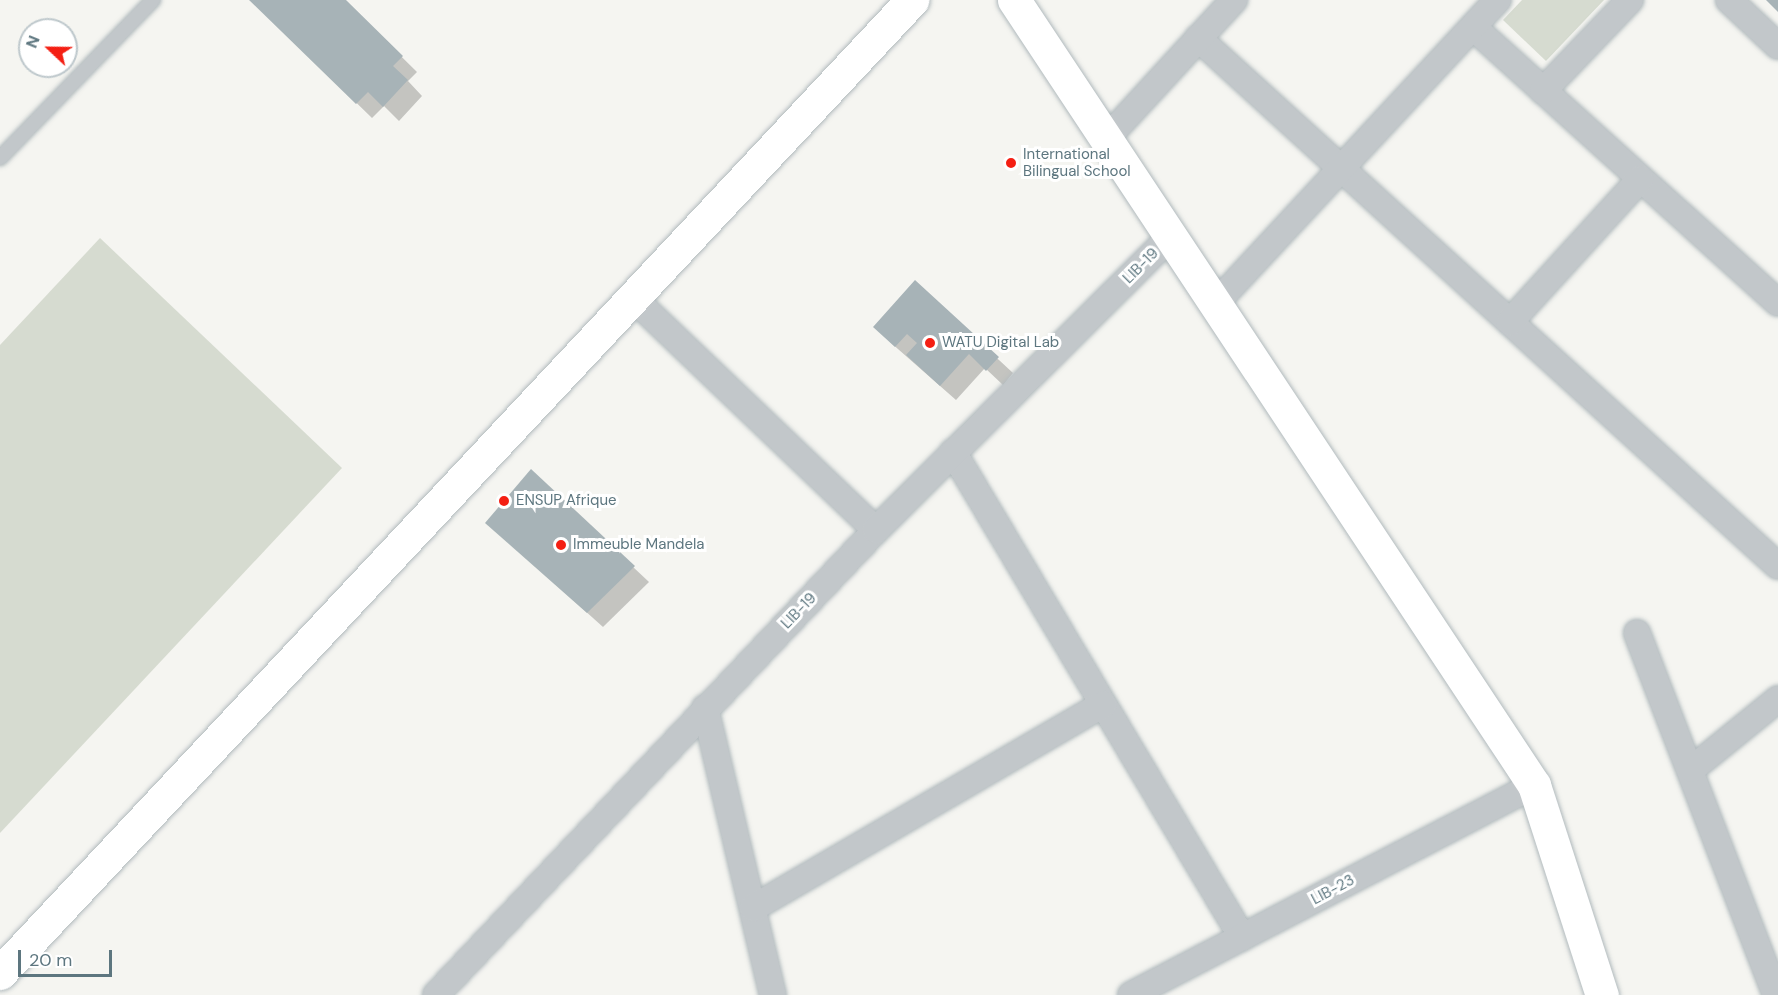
<!DOCTYPE html>
<html>
<head>
<meta charset="utf-8">
<style>
  body { margin:0 }
  #map { position:relative; width:1778px; height:995px; overflow:hidden; background:#f5f5f1; font-family:"DM Sans",sans-serif }
  div>[style] { position:absolute }
  [style*='--x'] { left:calc(var(--x)*1px); top:calc(var(--y)*1px); width:calc(var(--w)*1px); rotate:calc(var(--a)*1deg) }
  .green>* { inset:0; background:#d6dbd0 }
  .shadow>* { inset:0; background:#0003 }
  .building>* { inset:0; background:#a7b3b7 }
  .roads { filter:drop-shadow(0 0 2px #b1babd) drop-shadow(0 0 2px #b1babd) }
  .lane>* { height:14px; margin:-7px; padding:0 7px; transform-origin:7px; border-radius:7px; background:#c2c7ca }
  .street>* { height:26px; margin:-13px; padding:0 13px; transform-origin:13px; border-radius:13px; background:#c2c7ca }
  .secondary>* { height:33px; margin:-16.5px; padding:0 16.5px; transform-origin:16.5px; border-radius:16.5px; background:#fff }
  .dots>* { width:16px; height:16px; translate:-50% -50%; box-sizing:border-box; border:3px solid #fff; border-radius:50% }
  span { translate:-50% -50%; white-space:nowrap; text-align:center; line-height:1.15; -webkit-text-stroke:6px #fff; paint-order:stroke }
  .poi-label { font-size:15px; color:#5d767f }
  .left { translate:0 -50%; text-align:left }
  .street-label { font-size:15px; color:#5d767f }
  .north { position:absolute; left:18px; top:18px; width:60px; height:60px; box-sizing:border-box; background:#fff; border:2px solid #bec8cc; border-radius:50%; rotate:292deg; font-size:16px; font-weight:700; line-height:24px; text-align:center; color:#5d767f }
  .north::after { content:''; display:block; margin:auto; width:21px; height:27px; background:#f41f13; clip-path:polygon(50% 0,100% 100%,50% 72%,0 100%) }
  .scale { position:absolute; left:18px; top:950px; width:94px; height:27px; box-sizing:border-box; border:3px solid #5d767f; border-top:0; padding-left:8px; font-size:18px; line-height:21px; white-space:nowrap; color:#5d767f; -webkit-text-stroke:4px #fff; paint-order:stroke }
</style>
</head>
<body>
<div id="map">
  <div class="green">
    <div style="clip-path:polygon(1522px 0,1604px 0,1546px 61px,1503px 20px)"></div>
    <div style="clip-path:polygon(100px 238px,342px 468px,0 833px,0 345px)"></div>
  </div>
  <div class="shadow">
    <div style="clip-path:polygon(251px 0,344px 0,417px 72px,408px 81px,422px 96px,399px 121px,384px 106px,372px 118px)"></div>
    <div style="clip-path:polygon(915px 282px,1013px 373px,1003px 385px,985px 368px,956px 400px,890px 342px)"></div>
    <div style="clip-path:polygon(531px 471px,649px 582px,603px 627px,487px 523px)"></div>
  </div>
  <div class="building">
    <div style="clip-path:polygon(249px 0,346px 0,403px 56px,393px 66px,408px 80px,383px 107px,368px 92px,356px 104px)"></div>
    <div style="clip-path:polygon(1766px 0,1778px 0,1778px 12px)"></div>
    <div style="clip-path:polygon(915px 280px,999px 357px,986px 371px,969px 354px,940px 386px,906px 355px,917px 343px,907px 334px,895px 347px,873px 327px)"></div>
    <div style="clip-path:polygon(531px 469px,635px 566px,587px 613px,485px 523px)"></div>
  </div>
  <div class="roads">
    <div class="lane">
      <div style="--x:0;--y:158;--w:220;--a:-45.9"></div>
    </div>
    <div class="street">
      <div style="--x:1729;--y:0;--w:67;--a:43.2"></div>
      <div style="--x:1473;--y:27;--w:411;--a:42.1"></div>
      <div style="--x:1198;--y:38;--w:784;--a:42.31"></div>
      <div style="--x:1543;--y:91;--w:126;--a:-46.3"></div>
      <div style="--x:1107;--y:138;--w:188;--a:-47.4"></div>
      <div style="--x:633;--y:298;--w:336;--a:43.7"></div>
      <div style="--x:1216;--y:303;--w:414;--a:-47.1"></div>
      <div style="--x:1510;--y:322;--w:193;--a:-47.7"></div>
      <div style="--x:953;--y:452;--w:565;--a:59.21"></div>
      <div style="--x:1637;--y:633;--w:388;--a:69"></div>
      <div style="--x:705;--y:708;--w:295;--a:76.7"></div>
      <div style="--x:1692;--y:769;--w:111;--a:-39.1"></div>
      <div style="--x:753;--y:908;--w:405;--a:-30.2"></div>
      <div style="--x:436;--y:995;--w:640;--a:-46.58"></div>
      <div style="--x:876;--y:530;--w:416;--a:-44.9"></div>
      <div style="--x:1131;--y:995;--w:454;--a:-27.5"></div>
    </div>
    <div class="secondary">
      <div style="--x:1014;--y:0;--w:942;--a:56.48"></div>
      <div style="--x:1534;--y:785;--w:221;--a:72.1"></div>
      <div style="--x:0;--y:973;--w:1334;--a:-46.85"></div>
    </div>
  </div>
  <div class="dots">
    <div style="left:1011px;top:163px;background:#f41f13"></div>
    <div style="left:930px;top:343px;background:#f41f13"></div>
    <div style="left:504px;top:501px;background:#f41f13"></div>
    <div style="left:561px;top:545px;background:#f41f13"></div>
  </div>
  <div class="poi-label">
    <span class="left" style="left:1023px;top:163px">International<br>Bilingual School</span>
    <span class="left" style="left:942px;top:343px">WATU Digital Lab</span>
    <span class="left" style="left:516px;top:501px">ENSUP Afrique</span>
    <span class="left" style="left:573px;top:545px">Immeuble Mandela</span>
  </div>
  <div class="street-label">
    <span style="left:1141px;top:266px;rotate:-45deg">LIB-19</span>
    <span style="left:799px;top:611px;rotate:-46deg">LIB-19</span>
    <span style="left:1333px;top:890px;rotate:-28deg">LIB-23</span>
  </div>
  <div class="north">N</div>
  <div class="scale">20 m</div>
</div>
</body>
</html>
